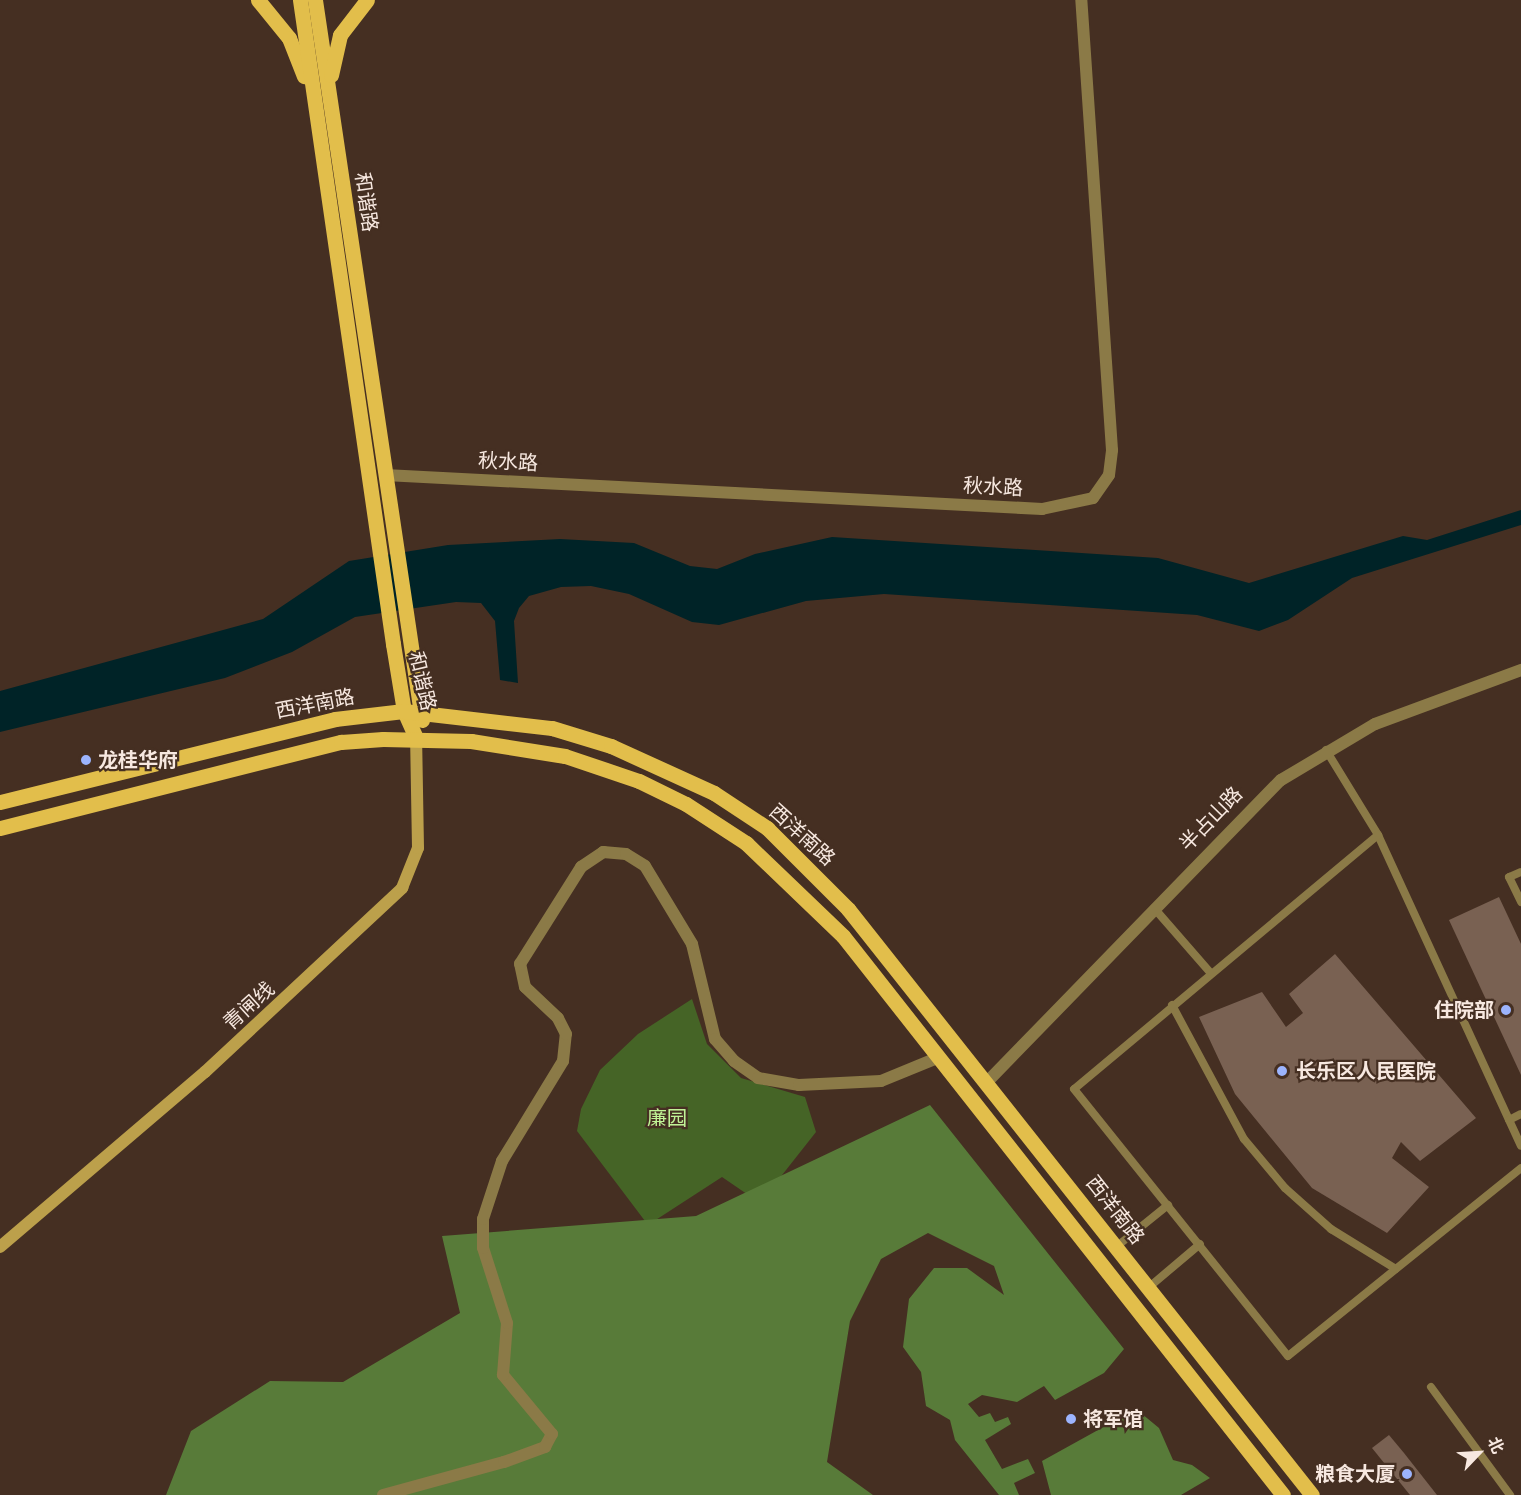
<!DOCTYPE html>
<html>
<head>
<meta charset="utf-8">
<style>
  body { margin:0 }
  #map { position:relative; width:1521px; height:1495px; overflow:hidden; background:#452f22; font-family:Roboto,"Noto Sans SC",sans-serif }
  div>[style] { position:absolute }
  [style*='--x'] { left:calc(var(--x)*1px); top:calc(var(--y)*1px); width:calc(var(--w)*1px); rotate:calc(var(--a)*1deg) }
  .green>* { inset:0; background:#456426 }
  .forest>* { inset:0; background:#587b39 }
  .water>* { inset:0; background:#002327 }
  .building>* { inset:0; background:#796152 }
  .service>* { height:8px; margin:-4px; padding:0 4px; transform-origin:4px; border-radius:4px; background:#8b7a47 }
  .minor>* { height:12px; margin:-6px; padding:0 6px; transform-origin:6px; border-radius:6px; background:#8b7a47 }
  .tertiary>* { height:12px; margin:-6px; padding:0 6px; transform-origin:6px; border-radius:6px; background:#8b7a47 }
  .secondary>* { height:12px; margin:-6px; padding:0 6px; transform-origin:6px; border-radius:6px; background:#bca04b }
  .primary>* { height:15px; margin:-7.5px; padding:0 7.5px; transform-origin:7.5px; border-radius:7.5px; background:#e2be4b }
  .dots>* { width:16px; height:16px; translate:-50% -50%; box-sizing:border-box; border:3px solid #452f22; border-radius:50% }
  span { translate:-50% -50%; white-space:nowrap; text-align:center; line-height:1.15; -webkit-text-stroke:4.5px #452f22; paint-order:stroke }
  .street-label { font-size:20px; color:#f7e8e0 }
  .poi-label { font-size:20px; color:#f7e8e0; font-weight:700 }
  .left { translate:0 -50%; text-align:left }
  .right { translate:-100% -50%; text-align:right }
  .park-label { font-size:20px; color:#c0f396 }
  .north { position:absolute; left:1449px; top:1423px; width:60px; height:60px; -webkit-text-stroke:4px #452f22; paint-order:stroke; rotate:65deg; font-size:16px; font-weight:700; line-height:24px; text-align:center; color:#f7e8e0 }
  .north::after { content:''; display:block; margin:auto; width:21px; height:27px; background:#f7e8e0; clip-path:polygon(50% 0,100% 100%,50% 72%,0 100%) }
</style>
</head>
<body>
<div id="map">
  <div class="green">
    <div style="clip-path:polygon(692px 999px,707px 1044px,741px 1078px,805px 1097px,816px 1132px,760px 1203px,722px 1177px,648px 1225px,577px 1131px,581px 1109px,600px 1070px,638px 1034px)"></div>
  </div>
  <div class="forest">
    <div style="clip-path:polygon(930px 1105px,1124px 1349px,1104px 1373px,1055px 1400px,1044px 1386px,1017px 1402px,982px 1395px,968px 1404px,979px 1417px,990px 1413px,995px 1422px,1008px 1417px,1011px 1424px,985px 1440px,1002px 1469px,1028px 1459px,1035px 1473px,1014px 1483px,1019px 1495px,999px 1495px,955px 1440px,950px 1420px,926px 1406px,921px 1372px,903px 1347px,909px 1299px,934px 1268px,967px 1268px,1004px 1295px,994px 1266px,928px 1233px,881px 1259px,850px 1321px,827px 1462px,873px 1495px,166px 1495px,191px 1431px,270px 1381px,343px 1382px,460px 1313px,442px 1236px,696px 1216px)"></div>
    <div style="clip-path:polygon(1136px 1409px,1159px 1428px,1173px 1460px,1192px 1465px,1210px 1478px,1181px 1495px,1051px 1495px,1042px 1461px)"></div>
  </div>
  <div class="water">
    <div style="clip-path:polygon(1521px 510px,1521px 525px,1352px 578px,1288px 620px,1259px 631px,1197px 615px,884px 594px,806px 601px,719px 625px,692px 622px,629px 594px,591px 586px,561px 587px,529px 596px,519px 608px,514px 621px,518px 683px,500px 680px,495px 621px,481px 603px,456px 602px,355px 617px,292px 652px,225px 678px,0 732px,0 691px,263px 619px,349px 561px,448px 545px,560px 539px,634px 543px,690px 566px,717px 569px,755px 554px,832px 537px,1158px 558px,1249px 583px,1403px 536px,1427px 540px)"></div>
  </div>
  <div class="building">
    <div style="clip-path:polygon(1499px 897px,1521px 944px,1521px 1075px,1449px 920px)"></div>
    <div style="clip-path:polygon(1335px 954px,1476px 1118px,1420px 1161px,1401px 1142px,1392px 1158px,1429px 1187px,1387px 1233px,1312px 1188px,1235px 1094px,1199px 1017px,1262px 992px,1286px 1027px,1303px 1013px,1289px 994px)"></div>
    <div style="clip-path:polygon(1389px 1435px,1404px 1453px,1437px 1495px,1410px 1495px,1372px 1448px)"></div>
  </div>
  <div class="service">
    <div style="--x:1326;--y:750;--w:100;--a:58.5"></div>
    <div style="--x:1378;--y:835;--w:342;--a:65.3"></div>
    <div style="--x:1378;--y:835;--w:396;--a:140.1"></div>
    <div style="--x:1074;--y:1089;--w:342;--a:51.3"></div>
    <div style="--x:1288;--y:1356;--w:299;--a:-38.9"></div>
    <div style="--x:1521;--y:872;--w:13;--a:157"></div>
    <div style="--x:1509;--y:877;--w:28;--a:64"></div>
    <div style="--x:1154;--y:908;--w:84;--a:48.9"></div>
    <div style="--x:1172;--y:1005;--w:152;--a:61.8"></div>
    <div style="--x:1244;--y:1139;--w:64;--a:50.1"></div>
    <div style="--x:1285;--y:1188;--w:62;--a:41.7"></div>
    <div style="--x:1331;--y:1229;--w:76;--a:31.6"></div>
    <div style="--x:1509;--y:1120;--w:13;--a:-27"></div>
    <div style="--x:1116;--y:1247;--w:67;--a:-38.9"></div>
    <div style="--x:1148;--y:1288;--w:68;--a:-40.2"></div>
    <div style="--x:1431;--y:1387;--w:134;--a:53.8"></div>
  </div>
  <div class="minor">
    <div style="--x:383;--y:1495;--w:125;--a:-15.3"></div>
    <div style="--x:504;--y:1462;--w:44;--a:-20.1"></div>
    <div style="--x:545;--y:1447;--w:15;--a:-62"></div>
    <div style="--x:552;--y:1434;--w:77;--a:-129.7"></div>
    <div style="--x:503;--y:1375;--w:52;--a:-85.6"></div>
    <div style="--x:507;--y:1323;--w:79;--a:-107.7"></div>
    <div style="--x:483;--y:1248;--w:29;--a:-90"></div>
    <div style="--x:483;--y:1219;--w:61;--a:-71.9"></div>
    <div style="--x:502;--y:1161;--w:117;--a:-58.6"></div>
    <div style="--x:563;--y:1061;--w:27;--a:-84"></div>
    <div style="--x:566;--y:1034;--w:18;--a:-117"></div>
    <div style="--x:558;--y:1018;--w:45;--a:-136.8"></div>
    <div style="--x:525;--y:987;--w:24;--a:-102"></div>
    <div style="--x:520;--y:964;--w:115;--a:-57.8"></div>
    <div style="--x:581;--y:867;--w:27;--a:-34"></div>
    <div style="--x:603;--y:852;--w:23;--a:5"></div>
    <div style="--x:626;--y:854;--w:22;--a:32"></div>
    <div style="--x:645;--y:866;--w:91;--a:58.9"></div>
    <div style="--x:692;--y:944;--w:98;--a:76.4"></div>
    <div style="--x:715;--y:1039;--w:29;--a:49"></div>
    <div style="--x:734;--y:1061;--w:29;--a:35"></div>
    <div style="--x:758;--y:1078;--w:42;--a:9.7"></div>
    <div style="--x:799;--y:1085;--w:82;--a:-2.8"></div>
    <div style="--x:881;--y:1081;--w:61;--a:-22.3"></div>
  </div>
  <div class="tertiary">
    <div style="--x:385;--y:475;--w:658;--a:2.96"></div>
    <div style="--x:1042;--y:509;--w:52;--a:-12.2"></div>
    <div style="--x:1093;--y:498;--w:28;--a:-55"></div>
    <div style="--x:1109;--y:475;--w:25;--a:-83"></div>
    <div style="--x:1112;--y:450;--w:451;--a:-93.9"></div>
    <div style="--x:988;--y:1081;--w:420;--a:-45.8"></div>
    <div style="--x:1281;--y:780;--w:109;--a:-30.8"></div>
    <div style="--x:1375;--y:724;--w:156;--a:-20.3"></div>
  </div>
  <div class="secondary">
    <div style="--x:0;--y:1247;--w:270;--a:-40.5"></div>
    <div style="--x:205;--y:1072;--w:270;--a:-43"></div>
    <div style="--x:402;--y:888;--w:43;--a:-68.2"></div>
    <div style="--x:418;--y:848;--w:110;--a:-91"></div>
  </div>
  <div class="primary">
    <div style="--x:258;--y:0;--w:49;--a:50.8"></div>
    <div style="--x:289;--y:38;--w:41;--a:68.5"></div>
    <div style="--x:300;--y:0;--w:651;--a:81.78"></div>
    <div style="--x:393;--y:644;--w:68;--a:80.7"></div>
    <div style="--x:404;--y:711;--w:30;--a:66"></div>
    <div style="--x:315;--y:0;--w:728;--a:81.55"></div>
    <div style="--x:331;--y:75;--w:41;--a:-77.3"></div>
    <div style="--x:340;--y:35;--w:44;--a:-52.4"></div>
    <div style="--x:0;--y:802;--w:345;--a:-13.9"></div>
    <div style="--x:335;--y:719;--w:69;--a:-6.6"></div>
    <div style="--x:404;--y:711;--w:149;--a:6.6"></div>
    <div style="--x:552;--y:728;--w:62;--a:17"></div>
    <div style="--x:611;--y:746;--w:113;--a:24.5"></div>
    <div style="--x:714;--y:793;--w:64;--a:33.4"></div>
    <div style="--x:767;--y:828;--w:115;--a:45"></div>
    <div style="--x:848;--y:909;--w:747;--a:51.63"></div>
    <div style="--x:0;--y:828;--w:352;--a:-14.2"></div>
    <div style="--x:341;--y:742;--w:42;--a:-4.1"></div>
    <div style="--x:383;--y:739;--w:88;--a:1.3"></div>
    <div style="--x:471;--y:741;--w:95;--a:9.1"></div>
    <div style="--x:565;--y:756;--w:78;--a:18.7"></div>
    <div style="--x:639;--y:781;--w:52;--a:26.1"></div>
    <div style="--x:686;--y:804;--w:72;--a:33"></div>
    <div style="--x:746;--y:843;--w:134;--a:43.8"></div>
    <div style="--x:843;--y:936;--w:711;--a:51.79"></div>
  </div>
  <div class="dots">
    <div style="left:86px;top:760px;background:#9cb4fd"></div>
    <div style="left:1506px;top:1010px;background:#9cb4fd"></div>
    <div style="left:1282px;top:1071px;background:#9cb4fd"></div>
    <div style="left:1071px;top:1419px;background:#9cb4fd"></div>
    <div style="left:1407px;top:1474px;background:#9cb4fd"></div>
  </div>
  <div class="street-label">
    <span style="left:366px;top:202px;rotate:82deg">和谐路</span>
    <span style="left:508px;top:462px;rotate:3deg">秋水路</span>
    <span style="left:993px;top:487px;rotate:3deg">秋水路</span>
    <span style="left:422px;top:681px;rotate:77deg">和谐路</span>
    <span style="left:315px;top:704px;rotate:-11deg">西洋南路</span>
    <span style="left:1211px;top:819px;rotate:-46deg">半占山路</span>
    <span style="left:802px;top:835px;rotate:42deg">西洋南路</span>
    <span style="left:249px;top:1006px;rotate:-42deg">青闸线</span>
    <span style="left:1115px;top:1210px;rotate:52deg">西洋南路</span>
  </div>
  <div class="poi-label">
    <span class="left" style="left:98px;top:760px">龙桂华府</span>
    <span class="right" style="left:1494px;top:1010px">住院部</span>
    <span class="left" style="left:1296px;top:1071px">长乐区人民医院</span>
    <span class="left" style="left:1083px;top:1419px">将军馆</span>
    <span class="right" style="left:1395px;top:1474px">粮食大厦</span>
  </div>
  <div class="park-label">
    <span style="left:667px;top:1118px">廉园</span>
  </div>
  <div class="north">北</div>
</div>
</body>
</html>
